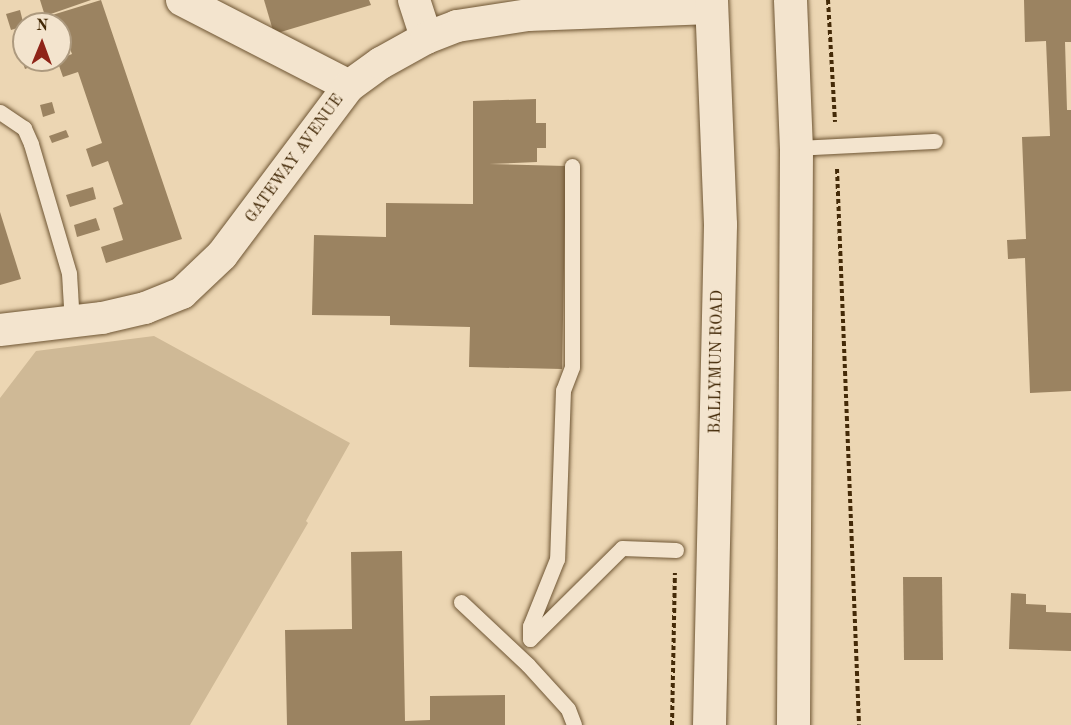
<!DOCTYPE html>
<html>
<head>
<meta charset="utf-8">
<style>
  body { margin:0 }
  #map { position:relative; width:1071px; height:725px; overflow:hidden; background:#ecd6b3; font-family:"Old Standard TT",serif }
  div>[style] { position:absolute }
  [style*='--x'] { left:calc(var(--x)*1px); top:calc(var(--y)*1px); width:calc(var(--w)*1px); rotate:calc(var(--a)*1deg) }
  .green>* { inset:0; background:#cfb996 }
  .building>* { inset:0; background:#9b8361 }
  .path>* { height:4px; margin-top:-2px; transform-origin:0; background:repeating-linear-gradient(90deg,#442a08 0 4.5px,transparent 0 7.5px) }
  .roads { filter:drop-shadow(0 0 2px #6e5533) drop-shadow(0 0 2px #6e5533) }
  .service>* { height:15px; margin:-7.5px; padding:0 7.5px; transform-origin:7.5px; border-radius:7.5px; background:#f3e4ce }
  .minor>* { height:32px; margin:-16px; padding:0 16px; transform-origin:16px; border-radius:16px; background:#f3e4ce }
  .secondary>* { height:33px; margin:-16.5px; padding:0 16.5px; transform-origin:16.5px; border-radius:16.5px; background:#f3e4ce }
  span { translate:-50% -50%; white-space:nowrap; text-align:center; line-height:1.15; -webkit-text-stroke:4.5px #f3e4ce; paint-order:stroke }
  .street-label { font-size:16px; color:#442a08 }
  .north { position:absolute; left:12px; top:12px; width:60px; height:60px; box-sizing:border-box; background:#f3e4ce; border:2px solid #ad9a7f; border-radius:50%; rotate:1deg; font-size:16px; font-weight:700; line-height:24px; text-align:center; color:#442a08 }
  .north::after { content:''; display:block; margin:auto; width:21px; height:27px; background:#8f2418; clip-path:polygon(50% 0,100% 100%,50% 72%,0 100%) }
</style>
</head>
<body>
<div id="map">
  <div class="green">
    <div style="clip-path:polygon(154px 336px,350px 443px,306px 521px,308px 523px,190px 725px,0 725px,0 398px,36px 351px)"></div>
  </div>
  <div class="building">
    <div style="clip-path:polygon(40px 0,91px 0,45px 16px)"></div>
    <div style="clip-path:polygon(101px 0,182px 239px,106px 263px,101px 247px,123px 240px,113px 208px,123px 204px,108px 161px,92px 167px,86px 149px,102px 143px,78px 72px,63px 77px,57px 60px,72px 54px,68px 44px,60px 47px,60px 24px,52px 24px,49px 16px)"></div>
    <div style="clip-path:polygon(264px 0,369px 0,371px 5px,274px 34px)"></div>
    <div style="clip-path:polygon(1024px 0,1071px 0,1071px 42px,1065px 42px,1067px 110px,1071px 110px,1071px 391px,1030px 393px,1025px 258px,1008px 259px,1007px 240px,1026px 239px,1022px 137px,1050px 136px,1046px 41px,1025px 42px)"></div>
    <div style="clip-path:polygon(20px 10px,24px 26px,11px 30px,6px 14px)"></div>
    <div style="clip-path:polygon(24px 46px,24px 60px,40px 63px,25px 69px,18px 48px)"></div>
    <div style="clip-path:polygon(536px 99px,536px 123px,546px 123px,546px 148px,537px 148px,537px 162px,489px 164px,566px 166px,562px 369px,469px 367px,470px 327px,390px 325px,390px 316px,312px 315px,314px 235px,386px 237px,386px 203px,473px 204px,473px 101px)"></div>
    <div style="clip-path:polygon(52px 102px,55px 113px,43px 117px,40px 105px)"></div>
    <div style="clip-path:polygon(66px 130px,69px 137px,52px 143px,49px 136px)"></div>
    <div style="clip-path:polygon(93px 187px,96px 199px,70px 207px,66px 195px)"></div>
    <div style="clip-path:polygon(0 212px,21px 279px,0 285px)"></div>
    <div style="clip-path:polygon(96px 218px,100px 230px,77px 237px,74px 225px)"></div>
    <div style="clip-path:polygon(402px 551px,405px 721px,430px 720px,430px 696px,505px 695px,505px 725px,287px 725px,285px 630px,352px 629px,351px 552px)"></div>
    <div style="clip-path:polygon(903px 577px,942px 577px,943px 660px,904px 660px)"></div>
    <div style="clip-path:polygon(1011px 593px,1026px 594px,1026px 604px,1046px 605px,1046px 612px,1071px 613px,1071px 651px,1009px 649px)"></div>
  </div>
  <div class="path">
    <div style="--x:828;--y:0;--w:122;--a:86.7"></div>
    <div style="--x:837;--y:169;--w:556;--a:87.73"></div>
    <div style="--x:672;--y:725;--w:152;--a:-88.9"></div>
  </div>
  <div class="roads">
    <div class="service">
      <div style="--x:0;--y:112;--w:29;--a:34"></div>
      <div style="--x:24;--y:128;--w:17;--a:66"></div>
      <div style="--x:31;--y:144;--w:134;--a:73.6"></div>
      <div style="--x:69;--y:273;--w:50;--a:86.6"></div>
      <div style="--x:796;--y:148;--w:139;--a:-2.9"></div>
      <div style="--x:572;--y:166;--w:201;--a:90"></div>
      <div style="--x:572;--y:367;--w:25;--a:111"></div>
      <div style="--x:563;--y:390;--w:169;--a:92"></div>
      <div style="--x:557;--y:559;--w:72;--a:111.9"></div>
      <div style="--x:530;--y:626;--w:13;--a:90"></div>
      <div style="--x:530;--y:639;--w:129;--a:-44.7"></div>
      <div style="--x:622;--y:548;--w:54;--a:2.1"></div>
      <div style="--x:461;--y:602;--w:92;--a:43.2"></div>
      <div style="--x:528;--y:665;--w:59;--a:47.7"></div>
      <div style="--x:568;--y:709;--w:17;--a:69"></div>
    </div>
    <div class="minor">
      <div style="--x:182;--y:0;--w:188;--a:27.2"></div>
      <div style="--x:414;--y:0;--w:40;--a:72"></div>
      <div style="--x:0;--y:330;--w:103;--a:-6.7"></div>
      <div style="--x:102;--y:318;--w:44;--a:-13.1"></div>
      <div style="--x:145;--y:308;--w:40;--a:-22"></div>
      <div style="--x:182;--y:293;--w:55;--a:-43.5"></div>
      <div style="--x:222;--y:255;--w:211;--a:-53.1"></div>
      <div style="--x:349;--y:86;--w:39;--a:-36"></div>
      <div style="--x:381;--y:63;--w:51;--a:-29.1"></div>
      <div style="--x:426;--y:38;--w:33;--a:-21"></div>
      <div style="--x:457;--y:26;--w:72;--a:-8.8"></div>
      <div style="--x:528;--y:15;--w:183;--a:-2.2"></div>
    </div>
    <div class="secondary">
      <div style="--x:790;--y:0;--w:148;--a:87.7"></div>
      <div style="--x:796;--y:148;--w:577;--a:90.3"></div>
      <div style="--x:709;--y:725;--w:501;--a:-88.74"></div>
      <div style="--x:720;--y:224;--w:224;--a:-92.3"></div>
    </div>
  </div>
  <div class="street-label">
    <span style="left:295px;top:159px;rotate:-54deg">GATEWAY AVENUE</span>
    <span style="left:717px;top:362px;rotate:-89deg">BALLYMUN ROAD</span>
  </div>
  <div class="north">N</div>
</div>
</body>
</html>
